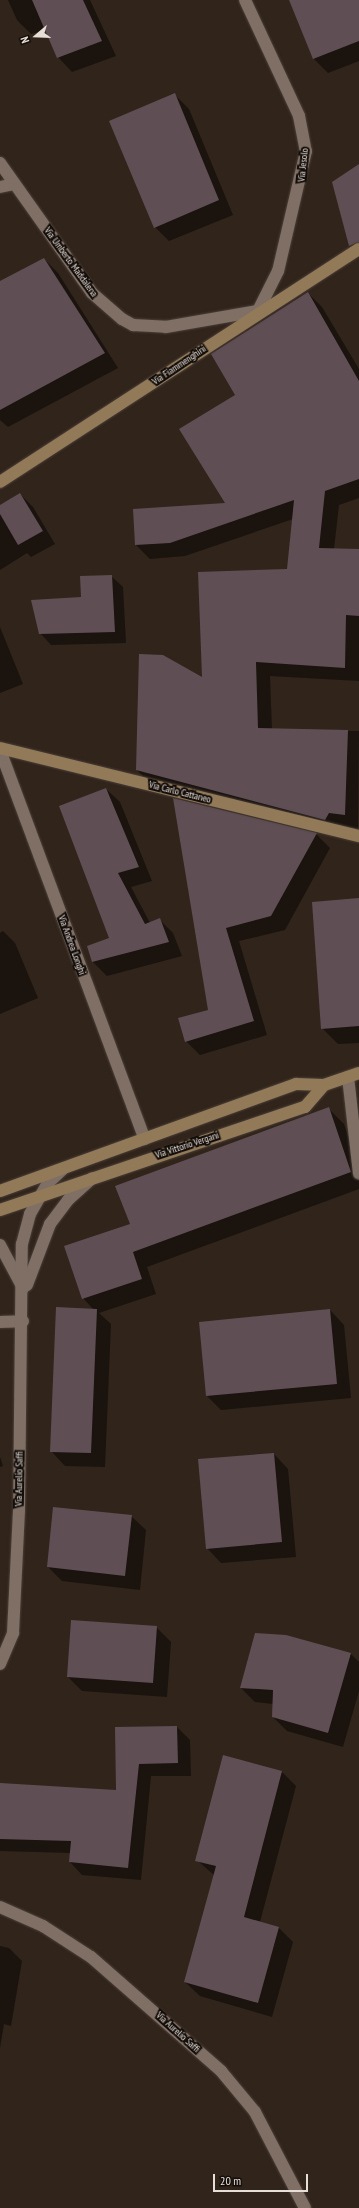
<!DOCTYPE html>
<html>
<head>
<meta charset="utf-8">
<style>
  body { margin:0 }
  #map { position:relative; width:359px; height:2208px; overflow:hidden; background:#31241b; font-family:"PT Sans Narrow",sans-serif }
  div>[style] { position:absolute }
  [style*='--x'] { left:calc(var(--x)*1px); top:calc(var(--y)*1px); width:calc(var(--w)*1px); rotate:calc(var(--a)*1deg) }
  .shadow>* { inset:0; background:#0007 }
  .building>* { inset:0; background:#604e55 }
  .roads { filter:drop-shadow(0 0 1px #4a3f38) drop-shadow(0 0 1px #4a3f38) }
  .lane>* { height:12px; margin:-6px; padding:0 6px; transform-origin:6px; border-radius:6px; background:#7f6f64 }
  .street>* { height:12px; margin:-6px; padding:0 6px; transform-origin:6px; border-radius:6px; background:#7f6f64 }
  .secondary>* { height:12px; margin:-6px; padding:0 6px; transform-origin:6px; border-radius:6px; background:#927a59 }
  span { translate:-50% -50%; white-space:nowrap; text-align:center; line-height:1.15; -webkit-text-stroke:4px #140e0a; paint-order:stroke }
  .street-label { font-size:10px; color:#e7ded8 }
  .north { position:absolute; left:16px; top:16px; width:40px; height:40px; -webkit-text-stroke:3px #140e0a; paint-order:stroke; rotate:251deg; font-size:11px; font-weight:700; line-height:16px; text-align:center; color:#e7ded8 }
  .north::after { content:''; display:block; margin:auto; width:14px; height:18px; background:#e7ded8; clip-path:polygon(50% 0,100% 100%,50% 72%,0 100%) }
  .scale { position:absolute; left:213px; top:2174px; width:95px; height:18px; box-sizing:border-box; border:2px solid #e7ded8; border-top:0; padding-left:5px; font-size:12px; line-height:14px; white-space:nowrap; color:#e7ded8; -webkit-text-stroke:3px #140e0a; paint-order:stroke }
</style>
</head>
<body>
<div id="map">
  <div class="shadow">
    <div style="clip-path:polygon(8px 0,90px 0,116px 56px,72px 72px,58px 57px,46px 30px,31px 34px,17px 20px)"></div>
    <div style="clip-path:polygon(290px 0,359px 0,359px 61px,328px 73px,314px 59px)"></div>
    <div style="clip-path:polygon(174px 94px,189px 109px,233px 215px,169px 241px,155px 227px)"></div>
    <div style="clip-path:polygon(44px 259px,58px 273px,118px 368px,8px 427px,0 420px,0 282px)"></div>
    <div style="clip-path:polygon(308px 293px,322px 307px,359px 369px,359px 498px,339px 505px,334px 549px,359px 550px,359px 681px,270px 676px,272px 730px,359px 731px,358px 829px,151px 784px,137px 770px,288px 570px,293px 519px,185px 556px,150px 559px,136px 545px,227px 504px,237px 396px)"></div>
    <div style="clip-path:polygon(20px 494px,33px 507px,55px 544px,31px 557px,27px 553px,0 570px,0 507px)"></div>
    <div style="clip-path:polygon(111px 576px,123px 587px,126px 643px,51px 645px,40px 633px)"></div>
    <div style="clip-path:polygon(0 627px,23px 684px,0 693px)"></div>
    <div style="clip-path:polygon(106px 789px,120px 802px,152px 881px,131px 887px,150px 923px,159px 919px,173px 933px,182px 956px,107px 976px,93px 962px,88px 947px,110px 939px)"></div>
    <div style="clip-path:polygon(174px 799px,316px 834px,330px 848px,285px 930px,239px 941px,267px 1035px,200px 1055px,186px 1041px,210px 1010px)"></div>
    <div style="clip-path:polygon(359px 899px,359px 1043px,338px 1044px,322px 1028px)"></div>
    <div style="clip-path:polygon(3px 931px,15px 943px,38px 998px,0 1014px,0 933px)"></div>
    <div style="clip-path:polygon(329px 1109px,344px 1124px,359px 1168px,359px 1189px,147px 1267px,156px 1294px,99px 1313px,111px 1324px,105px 1467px,65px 1466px,51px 1451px,94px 1310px,83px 1298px,131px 1225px)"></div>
    <div style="clip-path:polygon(330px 1310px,344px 1325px,351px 1398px,221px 1410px,207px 1396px)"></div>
    <div style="clip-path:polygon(274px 1454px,288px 1469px,296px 1557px,221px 1563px,207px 1548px)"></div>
    <div style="clip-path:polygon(0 1457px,3px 1466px,0 1467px)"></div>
    <div style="clip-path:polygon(131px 1516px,146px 1530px,140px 1590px,62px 1581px,48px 1567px)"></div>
    <div style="clip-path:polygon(156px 1627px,171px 1642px,167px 1697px,82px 1691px,68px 1677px)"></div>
    <div style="clip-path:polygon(286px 1636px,351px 1654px,359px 1662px,359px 1691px,343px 1747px,287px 1731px,273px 1717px,273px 1704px,255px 1702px,241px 1688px)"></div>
    <div style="clip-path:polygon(177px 1727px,190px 1740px,191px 1776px,151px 1776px,141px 1880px,82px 1875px,70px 1862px,71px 1853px,0 1851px,0 1784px,117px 1791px,116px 1728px)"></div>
    <div style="clip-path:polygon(282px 1772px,296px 1786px,260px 1922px,279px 1928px,293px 1942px,272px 2017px,200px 1996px,185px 1982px,215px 1876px,198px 1861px)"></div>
    <div style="clip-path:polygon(0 1946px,9px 1948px,22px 1961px,11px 2026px,4px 2024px,0 2048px)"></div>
  </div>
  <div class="building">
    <div style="clip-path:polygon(32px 0,83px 0,102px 41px,57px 58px)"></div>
    <div style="clip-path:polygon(289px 0,359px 0,359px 41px,313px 59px)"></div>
    <div style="clip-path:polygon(175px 93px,219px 200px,154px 228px,109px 121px)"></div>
    <div style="clip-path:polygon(359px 164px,359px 242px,349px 246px,332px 182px)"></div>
    <div style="clip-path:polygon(44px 258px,105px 353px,0 410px,0 281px)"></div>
    <div style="clip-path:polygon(308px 292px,359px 381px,359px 479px,325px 491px,319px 548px,359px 549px,359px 616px,346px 615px,345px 668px,256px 662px,258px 728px,348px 730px,345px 815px,329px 813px,325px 820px,136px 770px,139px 654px,163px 655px,202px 677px,198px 572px,287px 569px,294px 500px,170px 543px,135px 545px,133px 509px,225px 503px,179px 429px,235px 395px,211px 354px)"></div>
    <div style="clip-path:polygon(20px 493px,43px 531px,18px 545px,0 514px,0 505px)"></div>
    <div style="clip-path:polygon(112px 575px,115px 632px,39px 634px,31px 600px,81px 597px,80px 576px)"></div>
    <div style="clip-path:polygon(106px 788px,139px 867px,118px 873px,145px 924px,160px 918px,169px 942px,92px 962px,87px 946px,109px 938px,59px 806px)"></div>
    <div style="clip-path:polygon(173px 798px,317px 833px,271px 916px,226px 928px,254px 1021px,185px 1042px,178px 1018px,208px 1010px)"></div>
    <div style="clip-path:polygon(359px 898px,359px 1026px,321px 1029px,312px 902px)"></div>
    <div style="clip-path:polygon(329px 1107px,351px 1172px,133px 1252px,142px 1279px,82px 1299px,64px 1246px,130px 1224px,115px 1186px)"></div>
    <div style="clip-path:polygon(56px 1307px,97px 1309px,91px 1453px,50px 1452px)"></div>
    <div style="clip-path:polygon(330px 1309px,337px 1384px,206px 1396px,199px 1322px)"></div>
    <div style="clip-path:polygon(274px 1453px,282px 1542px,206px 1549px,198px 1459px)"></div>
    <div style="clip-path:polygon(53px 1507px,132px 1515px,125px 1576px,47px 1567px)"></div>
    <div style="clip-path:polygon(71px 1620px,157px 1626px,153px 1683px,67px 1677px)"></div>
    <div style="clip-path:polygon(255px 1633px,286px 1635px,351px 1653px,328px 1733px,272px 1717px,273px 1690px,240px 1688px)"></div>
    <div style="clip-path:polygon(177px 1726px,178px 1763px,139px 1764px,128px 1868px,69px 1862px,71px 1841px,0 1839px,0 1783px,116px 1790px,115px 1727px)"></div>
    <div style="clip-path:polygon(223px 1755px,282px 1771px,244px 1917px,279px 1927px,258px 2003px,184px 1982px,216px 1866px,195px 1861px)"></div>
  </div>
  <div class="roads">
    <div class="lane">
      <div style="--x:0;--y:163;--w:159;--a:54.7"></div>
      <div style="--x:92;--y:293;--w:40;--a:41"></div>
      <div style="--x:122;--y:319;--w:13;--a:29"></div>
      <div style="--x:133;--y:325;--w:33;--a:3"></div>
      <div style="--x:166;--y:327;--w:93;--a:-9.9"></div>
      <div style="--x:0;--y:187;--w:14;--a:-12"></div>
    </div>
    <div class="street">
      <div style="--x:245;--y:0;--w:128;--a:65"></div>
      <div style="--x:299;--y:116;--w:36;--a:79"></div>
      <div style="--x:306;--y:151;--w:123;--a:103.1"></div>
      <div style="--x:278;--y:271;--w:45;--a:116.6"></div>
      <div style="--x:0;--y:750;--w:415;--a:69.6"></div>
      <div style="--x:348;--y:1077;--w:97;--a:83.5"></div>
      <div style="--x:0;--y:1245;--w:49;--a:61.9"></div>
      <div style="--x:27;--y:1285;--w:65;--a:-69.3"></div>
      <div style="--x:50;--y:1224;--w:31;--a:-53"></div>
      <div style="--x:69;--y:1199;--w:31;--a:-42"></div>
      <div style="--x:0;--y:1322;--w:23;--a:-2"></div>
      <div style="--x:0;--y:1664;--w:34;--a:-67"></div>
      <div style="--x:13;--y:1633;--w:122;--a:-87.2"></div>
      <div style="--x:19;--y:1511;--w:267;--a:-89.4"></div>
      <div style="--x:22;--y:1244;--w:31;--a:-75"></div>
      <div style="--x:30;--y:1214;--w:36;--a:-60"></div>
      <div style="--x:48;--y:1183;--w:21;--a:-43"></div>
      <div style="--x:0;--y:1907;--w:47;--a:23.8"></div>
      <div style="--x:43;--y:1926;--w:57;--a:32.9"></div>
      <div style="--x:91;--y:1957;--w:173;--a:41.2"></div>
      <div style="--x:221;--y:2071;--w:53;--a:50.3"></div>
      <div style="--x:255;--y:2112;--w:108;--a:62.5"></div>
    </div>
    <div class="secondary">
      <div style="--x:0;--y:482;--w:428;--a:-33"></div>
      <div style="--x:0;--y:748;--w:370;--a:13.8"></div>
      <div style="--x:0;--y:1191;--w:315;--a:-19.9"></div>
      <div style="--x:296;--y:1084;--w:28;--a:2"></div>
      <div style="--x:324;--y:1085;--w:37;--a:-19"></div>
      <div style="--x:0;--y:1210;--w:322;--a:-18.7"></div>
      <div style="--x:305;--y:1107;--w:29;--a:-49"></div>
    </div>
  </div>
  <div class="street-label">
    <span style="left:303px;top:165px;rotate:-84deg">Via Jesolo</span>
    <span style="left:71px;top:262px;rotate:54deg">Via Umberto Maddalena</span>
    <span style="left:179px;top:365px;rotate:-34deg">Via Fiammenghini</span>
    <span style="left:180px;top:792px;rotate:14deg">Via Carlo Cattaneo</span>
    <span style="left:72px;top:945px;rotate:70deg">Via Andrea Longhi</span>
    <span style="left:187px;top:1145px;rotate:-18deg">Via Vittorio Vergani</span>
    <span style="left:19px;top:1479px;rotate:-89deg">Via Aurelio Saffi</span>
    <span style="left:178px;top:2032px;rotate:42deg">Via Aurelio Saffi</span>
  </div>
  <div class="north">N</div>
  <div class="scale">20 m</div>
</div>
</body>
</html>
